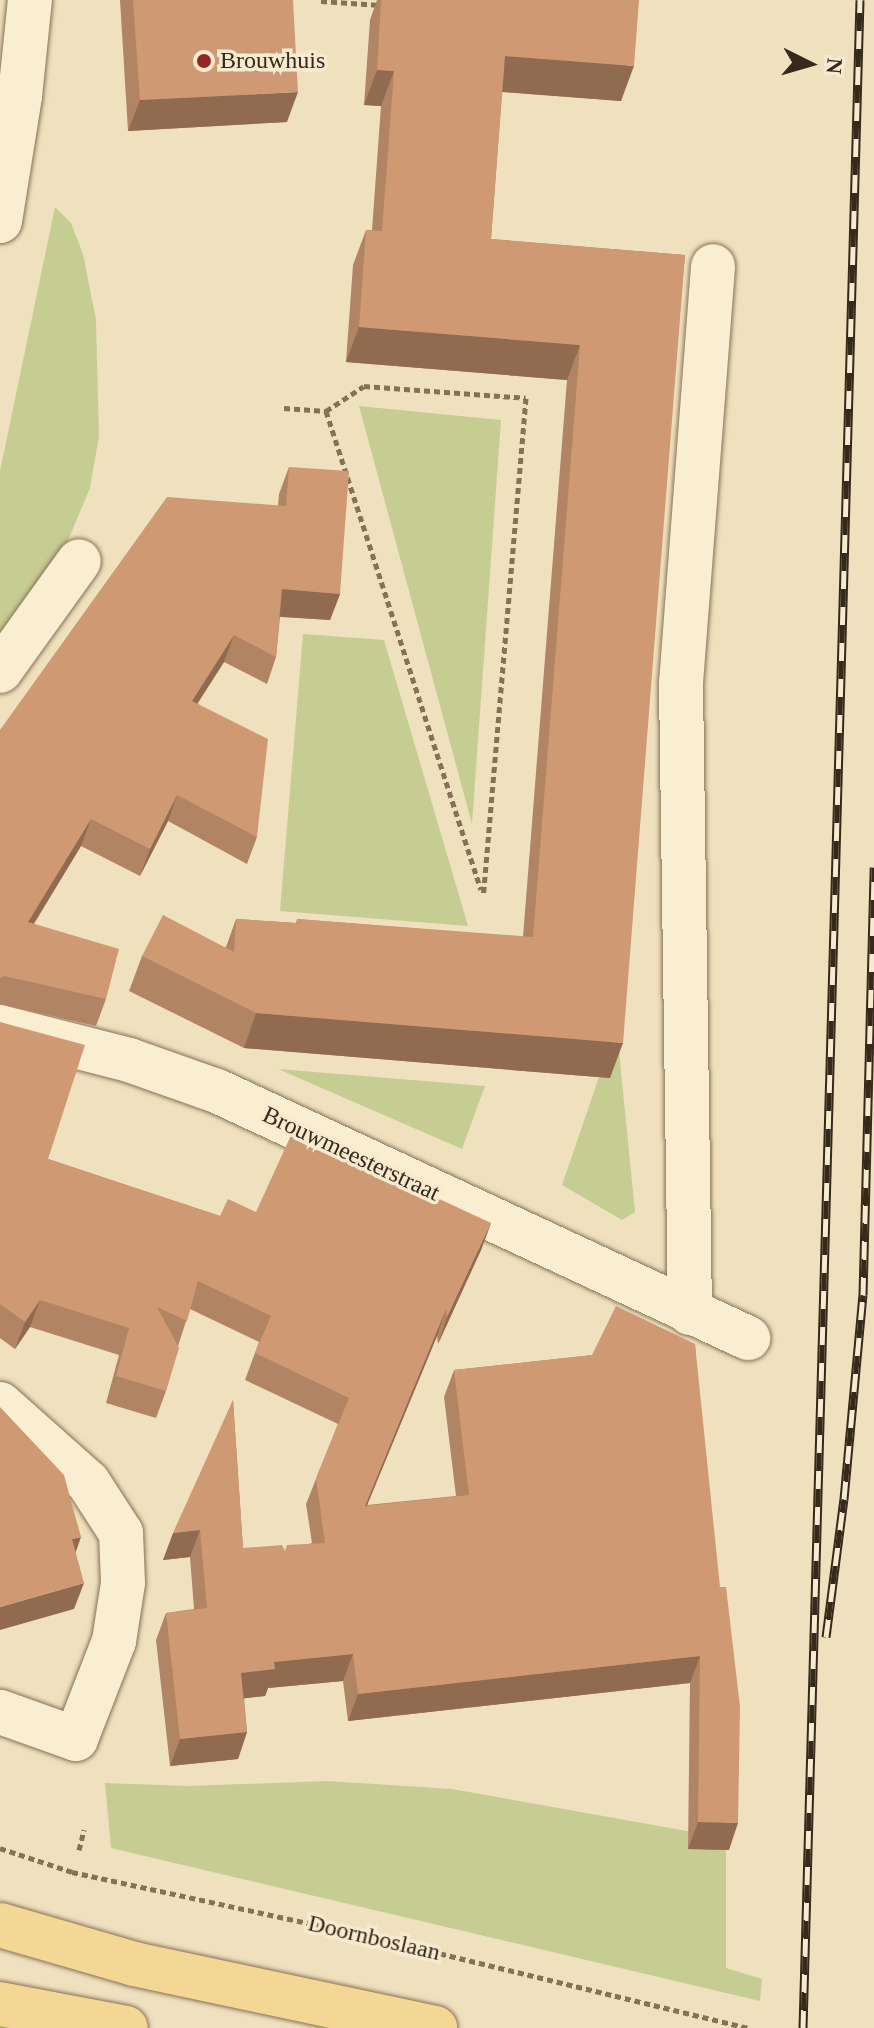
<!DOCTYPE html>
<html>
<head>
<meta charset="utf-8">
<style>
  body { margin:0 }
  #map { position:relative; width:874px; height:2028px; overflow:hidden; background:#efe1be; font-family:Georgia,serif }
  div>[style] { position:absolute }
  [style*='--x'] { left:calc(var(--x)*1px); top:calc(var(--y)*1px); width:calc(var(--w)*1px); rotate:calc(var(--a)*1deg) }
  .green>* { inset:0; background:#c6cd92 }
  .path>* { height:5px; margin-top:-2.5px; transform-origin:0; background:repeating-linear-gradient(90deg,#877156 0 6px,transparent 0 10px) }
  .roads { filter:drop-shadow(0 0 2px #877156) drop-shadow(0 0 2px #877156) }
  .minor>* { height:44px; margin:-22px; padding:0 22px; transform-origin:22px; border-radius:22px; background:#faeed1 }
  .major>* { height:44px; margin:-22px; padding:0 22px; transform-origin:22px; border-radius:22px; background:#f4d794 }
  .rail>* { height:9px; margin-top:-4.5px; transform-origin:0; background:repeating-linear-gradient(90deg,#f6ebce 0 18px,#36291c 0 36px); box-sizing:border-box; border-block:2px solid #36291c }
  .wall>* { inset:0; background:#b18463 }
  .shaded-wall>* { inset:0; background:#906b50 }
  .building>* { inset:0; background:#ce9973 }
  .dots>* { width:22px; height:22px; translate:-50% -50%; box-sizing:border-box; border:4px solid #f6ebce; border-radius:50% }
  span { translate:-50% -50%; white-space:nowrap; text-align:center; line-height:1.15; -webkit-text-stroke:7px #f6ebce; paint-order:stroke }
  .poi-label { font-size:24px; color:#36291c }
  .left { translate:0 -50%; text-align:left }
  .street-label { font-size:24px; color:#36291c }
  .north { position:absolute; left:770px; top:24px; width:80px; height:80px; -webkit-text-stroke:6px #f6ebce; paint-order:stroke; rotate:95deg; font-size:22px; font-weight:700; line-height:32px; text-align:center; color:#36291c }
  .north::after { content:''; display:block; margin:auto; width:28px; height:36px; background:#36291c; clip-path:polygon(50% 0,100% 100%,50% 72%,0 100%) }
</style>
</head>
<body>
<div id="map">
  <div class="green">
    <div style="clip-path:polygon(55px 207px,71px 223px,83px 254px,96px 320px,99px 436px,90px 488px,64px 550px,0 647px,0 471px)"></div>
    <div style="clip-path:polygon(359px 406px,501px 420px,472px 824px)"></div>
    <div style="clip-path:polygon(303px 634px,384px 640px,468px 926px,280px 911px)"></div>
    <div style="clip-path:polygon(609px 951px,635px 1212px,622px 1220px,562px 1185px,600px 1074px)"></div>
    <div style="clip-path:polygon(278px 1069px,485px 1086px,462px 1149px)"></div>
    <div style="clip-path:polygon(328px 1781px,452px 1789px,726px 1838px,726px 1968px,762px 1979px,760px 2001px,111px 1848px,105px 1783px,188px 1786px)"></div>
  </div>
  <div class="path">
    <div style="--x:321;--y:1;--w:59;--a:3.9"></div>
    <div style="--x:284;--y:408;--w:42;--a:4.1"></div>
    <div style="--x:326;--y:411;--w:45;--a:-33.3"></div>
    <div style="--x:364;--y:386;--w:162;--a:4.2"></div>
    <div style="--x:526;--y:398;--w:499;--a:94.9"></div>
    <div style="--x:326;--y:411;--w:503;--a:72.07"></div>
    <div style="--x:0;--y:1848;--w:76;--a:18.4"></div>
    <div style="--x:72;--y:1872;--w:307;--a:12.2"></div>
    <div style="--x:372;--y:1937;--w:387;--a:13.6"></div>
    <div style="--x:79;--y:1850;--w:21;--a:-76"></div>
  </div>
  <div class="roads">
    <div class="minor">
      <div style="--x:0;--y:221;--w:127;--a:-80.9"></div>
      <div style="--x:20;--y:96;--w:97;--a:-84.1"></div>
      <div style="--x:0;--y:671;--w:135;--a:-54.3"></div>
      <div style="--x:0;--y:1027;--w:133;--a:14.3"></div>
      <div style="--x:129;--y:1060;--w:93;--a:19.4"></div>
      <div style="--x:217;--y:1091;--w:586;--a:24.95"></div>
      <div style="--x:690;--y:1313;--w:630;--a:-90.82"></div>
      <div style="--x:681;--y:683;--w:418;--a:-85.6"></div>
      <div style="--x:0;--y:1404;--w:118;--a:41.6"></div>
      <div style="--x:88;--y:1482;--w:61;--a:57.1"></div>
      <div style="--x:121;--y:1533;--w:50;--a:87.7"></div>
      <div style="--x:123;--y:1583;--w:59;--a:98.8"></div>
      <div style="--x:114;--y:1641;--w:105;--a:111.2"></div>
      <div style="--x:76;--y:1739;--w:81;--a:-160.4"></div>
    </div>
    <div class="major">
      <div style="--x:0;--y:1925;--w:140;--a:16.2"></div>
      <div style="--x:134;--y:1964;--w:308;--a:12"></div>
      <div style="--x:0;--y:2004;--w:128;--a:10.8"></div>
    </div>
  </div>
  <div class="rail">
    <div style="--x:826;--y:1637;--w:139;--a:-82.6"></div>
    <div style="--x:844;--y:1499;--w:205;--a:-84.7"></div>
    <div style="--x:863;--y:1295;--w:428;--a:-88.5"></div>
    <div style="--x:803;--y:2028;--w:2029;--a:-88.39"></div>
  </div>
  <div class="wall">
    <div style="clip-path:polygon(120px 0,133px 0,287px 122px,128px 131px)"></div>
    <div style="clip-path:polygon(377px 0,639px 0,621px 101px,502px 92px,491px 239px,685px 255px,610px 1078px,244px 1048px,129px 991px,142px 956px,226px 947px,236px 919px,296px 923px,297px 919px,523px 937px,567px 380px,346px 362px,353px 265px,366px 230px,372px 230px,381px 106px,364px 105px,370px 20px)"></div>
    <div style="clip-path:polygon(289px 467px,340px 594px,330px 620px,280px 617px,276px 657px,267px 684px,224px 662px,198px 703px,257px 837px,247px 864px,168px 821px,140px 876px,81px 846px,34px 924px,106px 999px,96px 1026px,0 1004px,0 730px,278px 506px,279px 494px)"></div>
    <div style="clip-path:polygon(0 1022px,48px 1159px,220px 1216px,256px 1212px,491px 1223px,481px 1250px,438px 1344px,437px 1336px,367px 1505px,456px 1496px,444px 1397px,454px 1370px,695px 1344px,729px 1850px,688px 1849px,690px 1683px,348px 1721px,343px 1681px,268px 1688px,265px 1696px,244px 1698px,247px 1732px,238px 1759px,170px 1766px,156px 1640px,166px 1613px,194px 1609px,190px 1557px,163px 1560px,233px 1400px,243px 1548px,285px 1551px,312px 1543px,306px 1504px,338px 1424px,245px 1380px,259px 1342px,190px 1309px,178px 1346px,166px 1391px,156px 1418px,106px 1403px,119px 1355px,30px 1327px,15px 1349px,0 1338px)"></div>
  </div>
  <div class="shaded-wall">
    <div style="clip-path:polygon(505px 56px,634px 66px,621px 101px,492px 91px)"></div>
    <div style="clip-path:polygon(377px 70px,394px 71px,381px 106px,364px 105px)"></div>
    <div style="clip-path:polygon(298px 92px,287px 122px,128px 131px,140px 100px)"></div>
    <div style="clip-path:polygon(359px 327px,580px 345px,567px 380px,346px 362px)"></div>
    <div style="clip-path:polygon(282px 589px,340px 594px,330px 620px,272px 616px)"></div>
    <div style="clip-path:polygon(234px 635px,224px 662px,182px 727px,192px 701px)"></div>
    <div style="clip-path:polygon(177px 795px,168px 821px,140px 876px,150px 849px)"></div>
    <div style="clip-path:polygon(91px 819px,81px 846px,18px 949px,28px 922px)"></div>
    <div style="clip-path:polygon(256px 1013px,623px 1043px,610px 1078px,244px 1048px)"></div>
    <div style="clip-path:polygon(491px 1223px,481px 1250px,438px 1344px,447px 1317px)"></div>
    <div style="clip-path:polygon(40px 1300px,30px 1327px,15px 1349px,25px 1322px)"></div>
    <div style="clip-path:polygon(446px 1309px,437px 1336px,356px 1532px,365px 1506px)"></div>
    <div style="clip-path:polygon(200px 1530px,190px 1557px,163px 1560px,173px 1533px)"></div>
    <div style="clip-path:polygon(81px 1537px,72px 1563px,72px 1539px)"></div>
    <div style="clip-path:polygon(84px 1583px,74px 1609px,0 1630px,0 1607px)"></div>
    <div style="clip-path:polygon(353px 1654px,343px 1681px,268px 1688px,265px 1696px,231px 1700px,241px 1673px,274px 1662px)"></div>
    <div style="clip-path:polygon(700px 1656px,690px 1683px,348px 1721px,358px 1694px)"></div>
    <div style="clip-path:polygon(247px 1732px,238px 1759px,170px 1766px,180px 1739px)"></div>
    <div style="clip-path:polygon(698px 1822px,738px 1823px,729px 1850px,688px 1849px)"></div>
  </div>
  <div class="building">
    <div style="clip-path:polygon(133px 0,293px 0,298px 92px,140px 100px)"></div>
    <div style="clip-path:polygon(381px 0,639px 0,634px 66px,505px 56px,491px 239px,685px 255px,623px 1043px,256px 1013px,142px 956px,163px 915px,234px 952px,236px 919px,297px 923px,297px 919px,533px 937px,580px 345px,359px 327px,366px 230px,382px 231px,394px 71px,377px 70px)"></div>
    <div style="clip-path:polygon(289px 467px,349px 471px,340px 594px,282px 589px,276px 657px,234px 635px,192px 701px,268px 739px,257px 837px,177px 795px,150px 849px,91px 819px,28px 922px,119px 949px,106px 999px,4px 976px,0 978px,0 730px,167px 497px,286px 506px)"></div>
    <div style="clip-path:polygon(0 1022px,85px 1045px,48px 1159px,220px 1216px,228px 1199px,256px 1212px,293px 1131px,491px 1223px,447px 1317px,446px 1309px,365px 1506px,469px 1495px,454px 1370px,592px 1355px,616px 1306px,695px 1344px,720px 1587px,726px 1587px,740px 1707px,738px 1823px,698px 1822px,700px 1656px,358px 1694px,353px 1654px,274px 1662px,275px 1669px,241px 1673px,247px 1732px,180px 1739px,166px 1613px,207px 1608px,200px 1530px,173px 1533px,233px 1400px,243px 1548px,282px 1545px,285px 1551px,287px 1545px,325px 1543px,316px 1478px,349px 1398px,255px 1353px,271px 1316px,198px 1281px,187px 1321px,157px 1307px,179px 1348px,166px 1391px,116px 1376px,129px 1328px,40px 1300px,25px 1322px,0 1304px)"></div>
    <div style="clip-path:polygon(0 1407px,64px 1475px,81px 1537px,72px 1539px,84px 1583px,0 1607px)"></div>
  </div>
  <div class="dots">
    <div style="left:204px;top:61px;background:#982525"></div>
  </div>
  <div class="poi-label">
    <span class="left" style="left:220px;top:61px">Brouwhuis</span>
  </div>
  <div class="street-label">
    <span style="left:351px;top:1154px;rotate:25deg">Brouwmeesterstraat</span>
    <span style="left:374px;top:1938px;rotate:13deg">Doornboslaan</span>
  </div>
  <div class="north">N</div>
</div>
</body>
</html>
